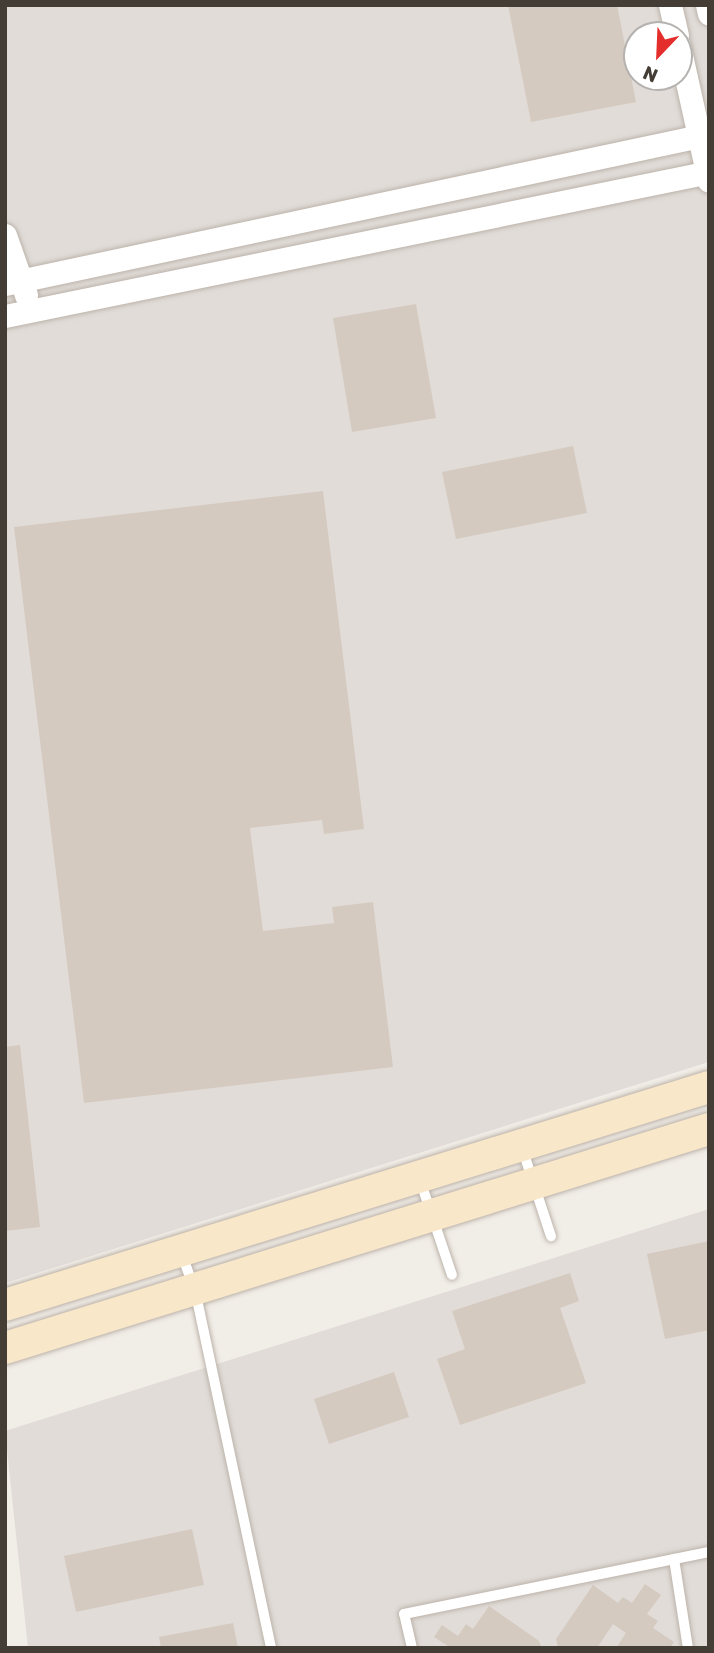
<!DOCTYPE html>
<html>
<head>
<meta charset="utf-8">
<style>
  body { margin:0 }
  #map { position:relative; width:714px; height:1653px; overflow:hidden; background:#f1ede7; font-family:Rubik,sans-serif }
  div>[style] { position:absolute }
  [style*='--x'] { left:calc(var(--x)*1px); top:calc(var(--y)*1px); width:calc(var(--w)*1px); rotate:calc(var(--a)*1deg) }
  .industrial>* { inset:0; background:#e1dcd8 }
  .building>* { inset:0; background:#d5cac0 }
  .roads { filter:drop-shadow(0 0 2px #bcb3aa) drop-shadow(0 0 2px #bcb3aa) }
  .lane>* { height:10px; margin:-5px; padding:0 5px; transform-origin:5px; border-radius:5px; background:#fff }
  .street>* { height:23px; margin:-11.5px; padding:0 11.5px; transform-origin:11.5px; border-radius:11.5px; background:#fff }
  .secondary>* { height:32px; margin:-16px; padding:0 16px; transform-origin:16px; border-radius:16px; background:#f9e7c9 }
  span { translate:-50% -50%; white-space:nowrap; text-align:center; line-height:1.15; -webkit-text-stroke:5px #fff; paint-order:stroke }
  .frame { position:absolute; inset:0; border:7px solid #443d36; pointer-events:none }
  .north { position:absolute; left:623px; top:21px; width:70px; height:70px; box-sizing:border-box; background:#fff; border:2px solid #b4b1af; border-radius:50%; rotate:203deg; font-size:19px; font-weight:700; line-height:28px; text-align:center; color:#443d36 }
  .north::after { content:''; display:block; margin:auto; width:24px; height:32px; background:#e42e2b; clip-path:polygon(50% 0,100% 100%,50% 72%,0 100%) }
</style>
</head>
<body>
<div id="map">
  <div class="industrial">
    <div style="clip-path:polygon(evenodd,5px 5px,709px 5px,709px 1062px,5px 1283px,5px 5px,637px 35px,679px 35px,679px 77px,637px 77px,637px 35px)"></div>
    <div style="clip-path:polygon(709px 1209px,709px 1648px,28px 1648px,5px 1431px)"></div>
  </div>
  <div class="building">
    <div style="clip-path:polygon(508px 5px,617px 5px,636px 102px,531px 122px)"></div>
    <div style="clip-path:polygon(416px 304px,436px 418px,352px 432px,333px 318px)"></div>
    <div style="clip-path:polygon(573px 446px,587px 513px,456px 539px,442px 472px)"></div>
    <div style="clip-path:polygon(323px 491px,364px 829px,324px 834px,322px 820px,250px 828px,263px 931px,334px 923px,332px 907px,373px 902px,393px 1067px,84px 1103px,14px 527px)"></div>
    <div style="clip-path:polygon(20px 1045px,40px 1227px,5px 1231px,5px 1047px)"></div>
    <div style="clip-path:polygon(709px 1241px,709px 1330px,665px 1339px,647px 1254px)"></div>
    <div style="clip-path:polygon(570px 1273px,579px 1301px,560px 1308px,586px 1383px,460px 1425px,437px 1359px,465px 1349px,452px 1311px)"></div>
    <div style="clip-path:polygon(394px 1372px,409px 1417px,329px 1444px,314px 1399px)"></div>
    <div style="clip-path:polygon(192px 1529px,204px 1585px,76px 1612px,64px 1556px)"></div>
    <div style="clip-path:polygon(645px 1584px,661px 1595px,647px 1614px,658px 1621px,653px 1628px,674px 1642px,670px 1648px,616px 1648px,626px 1633px,613px 1624px,597px 1648px,558px 1648px,556px 1639px,593px 1585px,618px 1603px,623px 1597px,632px 1603px)"></div>
    <div style="clip-path:polygon(489px 1606px,539px 1641px,542px 1648px,451px 1648px,434px 1637px,442px 1625px,458px 1636px,466px 1624px,473px 1629px)"></div>
    <div style="clip-path:polygon(233px 1623px,238px 1648px,161px 1648px,159px 1637px)"></div>
  </div>
  <div class="roads">
    <div class="lane">
      <div style="--x:522;--y:1148;--w:93;--a:71.8"></div>
      <div style="--x:420;--y:1180;--w:100;--a:71.4"></div>
      <div style="--x:182;--y:1255;--w:37;--a:70"></div>
      <div style="--x:195;--y:1290;--w:366;--a:78"></div>
      <div style="--x:674;--y:1559;--w:90;--a:81.1"></div>
      <div style="--x:412;--y:1648;--w:35;--a:-103"></div>
      <div style="--x:404;--y:1614;--w:311;--a:-11.5"></div>
    </div>
    <div class="street">
      <div style="--x:670;--y:5;--w:31;--a:77"></div>
      <div style="--x:707;--y:5;--w:9;--a:77"></div>
      <div style="--x:679;--y:46;--w:138;--a:77.5"></div>
      <div style="--x:5;--y:235;--w:64;--a:70.7"></div>
      <div style="--x:5;--y:284;--w:720;--a:-12.03"></div>
      <div style="--x:5;--y:316;--w:719;--a:-11.56"></div>
    </div>
    <div class="secondary">
      <div style="--x:5;--y:1305;--w:737;--a:-17.21"></div>
      <div style="--x:5;--y:1348;--w:737;--a:-17.28"></div>
    </div>
  </div>
  <div class="frame"></div>
  <div class="north">N</div>
</div>
</body>
</html>
